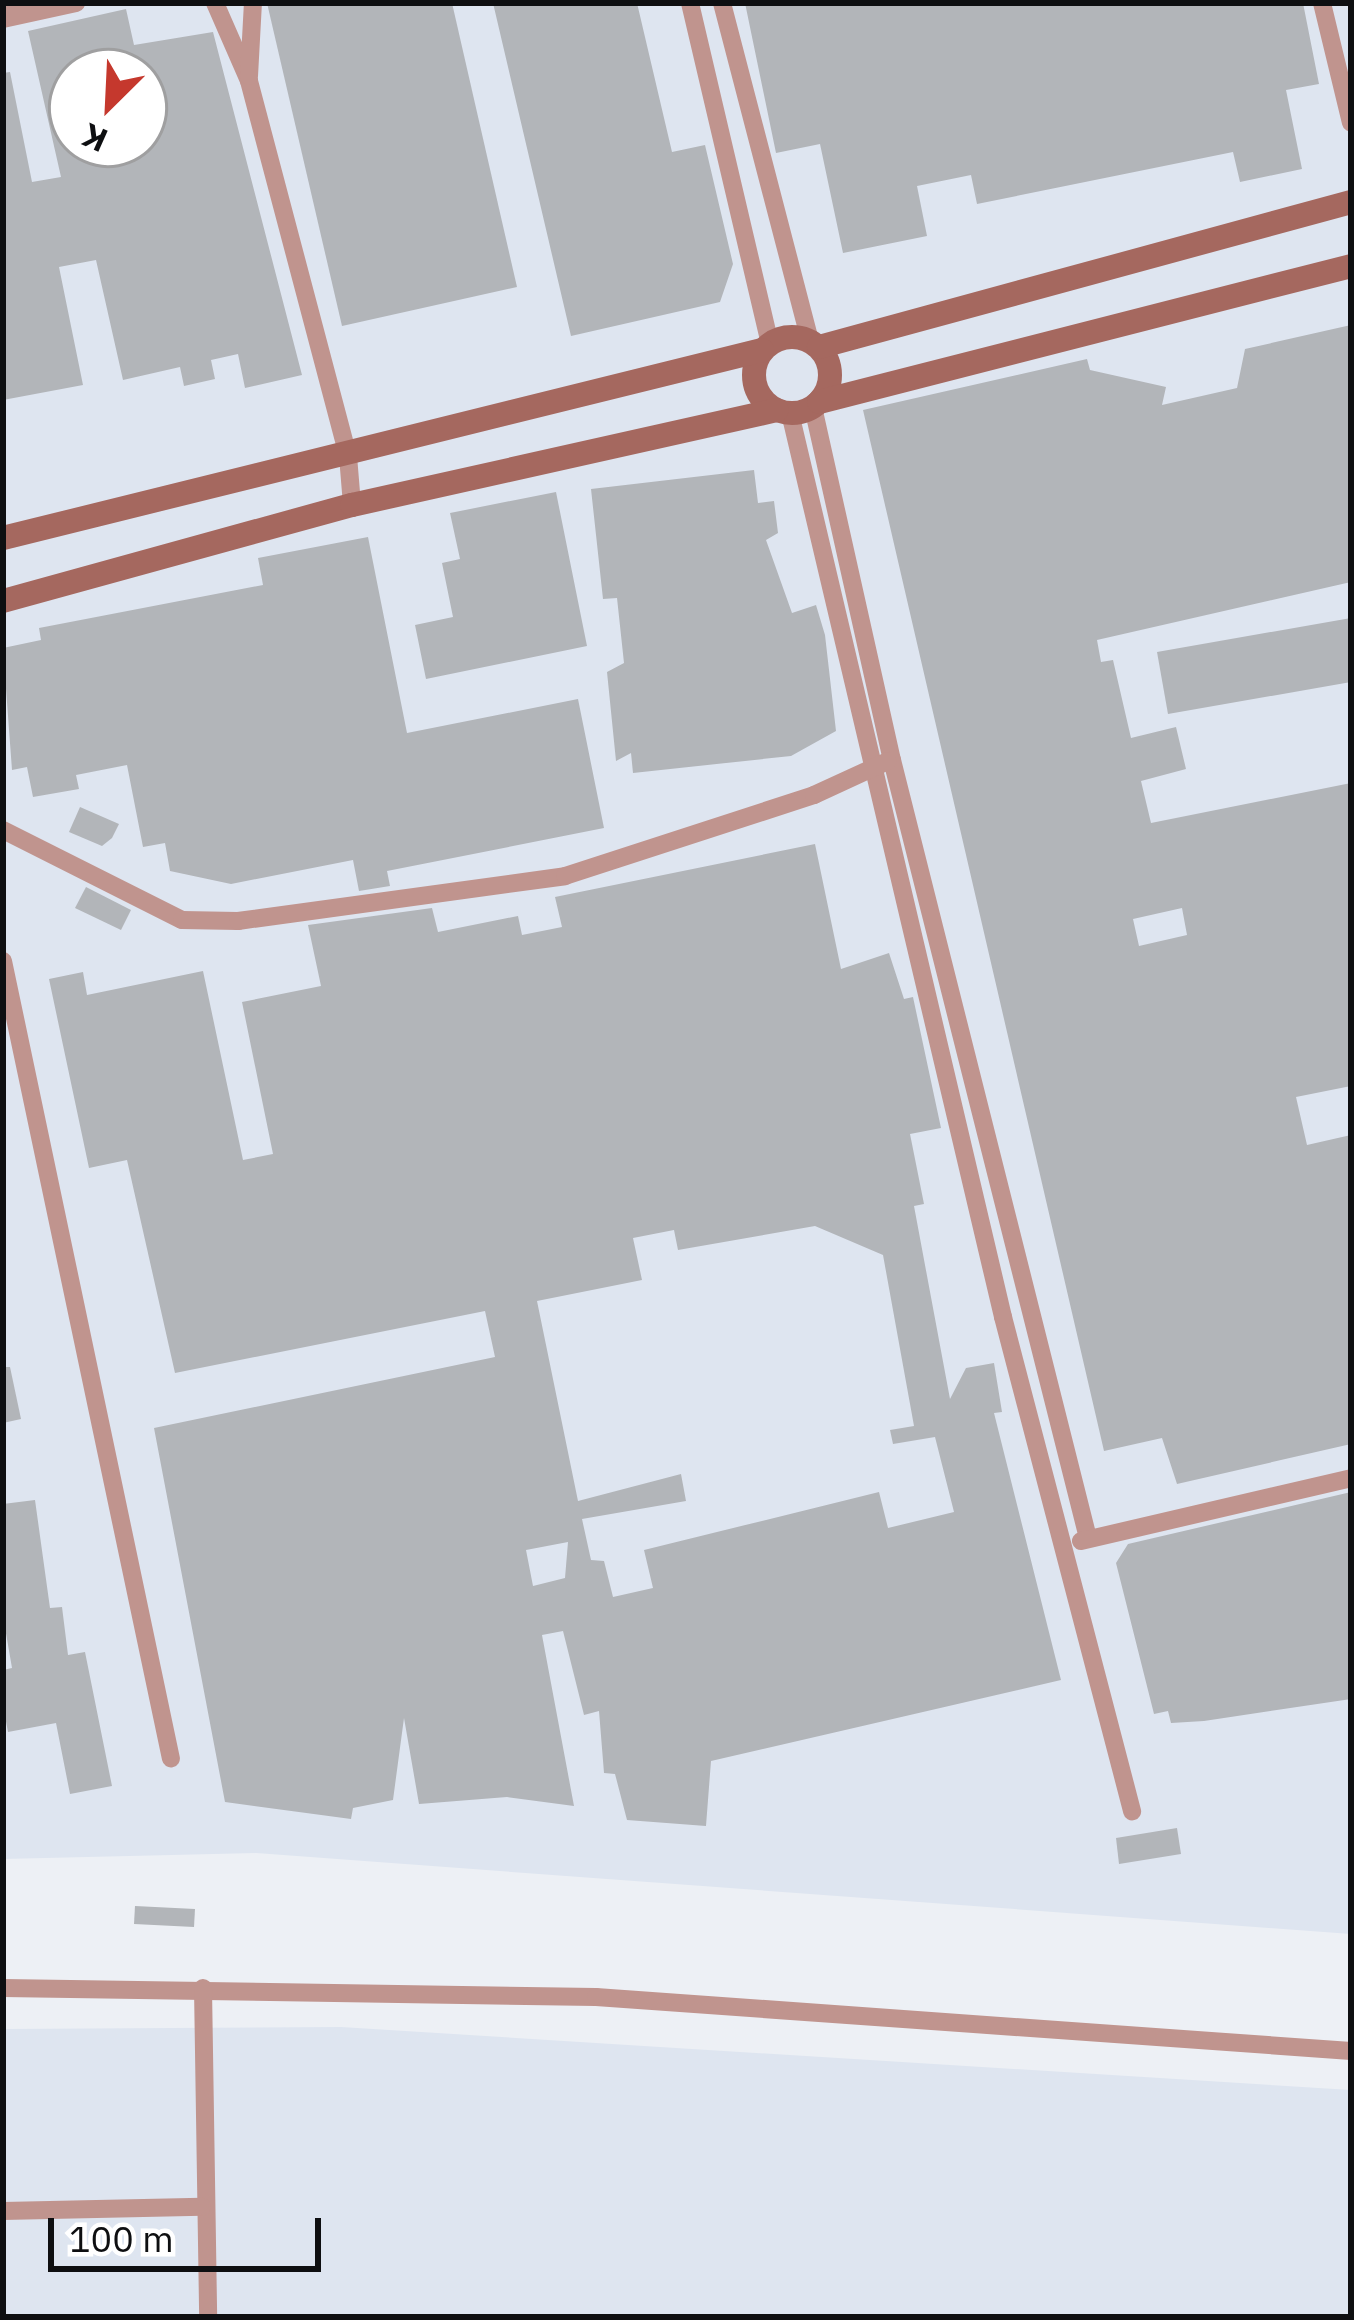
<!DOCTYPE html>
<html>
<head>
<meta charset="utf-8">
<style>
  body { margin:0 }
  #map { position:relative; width:1354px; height:2320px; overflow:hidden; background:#edf0f5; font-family:"IBM Plex Sans",sans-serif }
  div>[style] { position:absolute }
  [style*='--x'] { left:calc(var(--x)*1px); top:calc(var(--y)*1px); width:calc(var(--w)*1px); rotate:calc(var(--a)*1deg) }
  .built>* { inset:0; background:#dee5f0 }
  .building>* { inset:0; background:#b2b5b9 }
  .street>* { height:18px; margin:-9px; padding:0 9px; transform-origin:9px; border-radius:9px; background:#c0948e }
  .secondary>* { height:24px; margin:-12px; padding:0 12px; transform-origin:12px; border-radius:12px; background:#a5685f }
  .secondary>.ring { margin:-12px; padding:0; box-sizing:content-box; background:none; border:24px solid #a5685f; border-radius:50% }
  span { translate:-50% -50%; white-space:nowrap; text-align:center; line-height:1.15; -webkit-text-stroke:10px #fff; paint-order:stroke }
  .frame { position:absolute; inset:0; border:6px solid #0e0f11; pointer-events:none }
  .north { position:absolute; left:48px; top:48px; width:120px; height:120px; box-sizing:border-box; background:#fff; border:3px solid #9f9fa0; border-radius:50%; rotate:204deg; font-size:33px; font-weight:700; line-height:48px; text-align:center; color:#0e0f11 }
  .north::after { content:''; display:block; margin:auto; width:42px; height:54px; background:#c5382d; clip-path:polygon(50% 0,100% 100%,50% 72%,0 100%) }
  .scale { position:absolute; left:48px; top:2218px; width:273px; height:54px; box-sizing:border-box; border:6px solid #0e0f11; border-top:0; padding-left:15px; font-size:36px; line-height:42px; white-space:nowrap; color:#0e0f11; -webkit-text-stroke:9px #fff; paint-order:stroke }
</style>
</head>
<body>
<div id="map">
  <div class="built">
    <div style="clip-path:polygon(evenodd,3px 3px,1351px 3px,1351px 1934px,256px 1853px,3px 1859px,3px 3px,72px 72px,144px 72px,144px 144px,72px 144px,72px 72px)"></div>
    <div style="clip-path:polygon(341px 2027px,1351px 2090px,1351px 2317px,3px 2317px,3px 2029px)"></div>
  </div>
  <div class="building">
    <div style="clip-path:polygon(267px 3px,452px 3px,517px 287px,342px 326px)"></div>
    <div style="clip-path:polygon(493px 3px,637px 3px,672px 152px,705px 145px,733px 264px,720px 302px,571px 336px)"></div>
    <div style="clip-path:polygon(745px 3px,1303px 3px,1319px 84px,1286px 90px,1302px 169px,1240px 182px,1233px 152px,977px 204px,971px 175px,917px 186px,927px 236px,843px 253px,820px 144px,776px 153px)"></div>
    <div style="clip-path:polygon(evenodd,126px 9px,134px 45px,213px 32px,302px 375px,245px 388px,238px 354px,211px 360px,215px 379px,184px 386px,180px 367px,123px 380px,96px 260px,59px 267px,83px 385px,3px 400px,3px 73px,10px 72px,32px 182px,61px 177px,28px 31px,126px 9px,72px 72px,144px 72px,144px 144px,72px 144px,72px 72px)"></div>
    <div style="clip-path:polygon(evenodd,1351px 325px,1351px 582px,1097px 640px,1101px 662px,1113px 660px,1131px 738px,1176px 727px,1186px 769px,1141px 781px,1151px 823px,1351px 783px,1351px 1086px,1296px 1097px,1307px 1145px,1351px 1135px,1351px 1444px,1177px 1484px,1162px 1438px,1104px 1451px,863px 410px,1087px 359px,1090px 370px,1166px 387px,1162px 405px,1237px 388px,1245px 349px,1351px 325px,1182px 908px,1187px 935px,1139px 946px,1133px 919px,1182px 908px)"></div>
    <div style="clip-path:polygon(754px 470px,758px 503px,774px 501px,778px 533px,766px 540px,792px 613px,816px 605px,825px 635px,836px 731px,791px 756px,633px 773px,631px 753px,616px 761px,607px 672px,624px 663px,617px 598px,603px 599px,591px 489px)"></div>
    <div style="clip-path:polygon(556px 492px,587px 646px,426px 679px,415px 625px,453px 617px,442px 563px,460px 559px,450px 513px)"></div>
    <div style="clip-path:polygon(368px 537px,407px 733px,578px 699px,604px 828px,387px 871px,390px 886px,359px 891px,353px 860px,231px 884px,170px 871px,165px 843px,143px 847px,127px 765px,76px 775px,79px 789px,33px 797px,27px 767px,12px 770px,3px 648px,41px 640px,39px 628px,263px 585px,258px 558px)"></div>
    <div style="clip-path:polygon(1351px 618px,1351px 682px,1168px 714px,1157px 652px)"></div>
    <div style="clip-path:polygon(80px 807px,119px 824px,112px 838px,102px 846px,69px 832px)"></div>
    <div style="clip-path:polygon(evenodd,815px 844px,841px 969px,889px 953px,904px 999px,913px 997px,941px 1128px,910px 1134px,924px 1204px,914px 1206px,950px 1399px,966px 1368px,994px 1363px,1002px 1412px,994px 1413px,1061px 1680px,711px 1761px,706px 1826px,627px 1820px,615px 1774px,604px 1773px,599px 1711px,584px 1715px,563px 1631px,542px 1635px,574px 1806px,507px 1797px,419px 1804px,404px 1718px,393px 1800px,353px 1808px,351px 1819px,225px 1802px,154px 1428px,495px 1357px,485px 1311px,175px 1373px,127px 1160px,89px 1168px,49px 979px,83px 972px,87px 995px,203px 971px,243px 1160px,273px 1154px,242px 1002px,321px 986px,308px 925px,432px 908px,438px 932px,518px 916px,522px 935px,562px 927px,555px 897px,815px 844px,815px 1226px,883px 1255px,914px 1426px,890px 1430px,893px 1444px,935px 1437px,954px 1512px,888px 1528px,879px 1492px,644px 1550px,653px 1588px,613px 1597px,604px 1561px,591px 1560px,582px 1519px,686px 1501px,681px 1474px,578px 1501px,537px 1301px,642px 1280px,633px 1238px,674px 1230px,678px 1250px,815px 1226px,815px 844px,568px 1542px,565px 1578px,533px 1586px,526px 1550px,568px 1542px)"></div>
    <div style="clip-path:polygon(86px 887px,131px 910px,121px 930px,75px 908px)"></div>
    <div style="clip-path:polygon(3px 1367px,10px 1367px,21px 1419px,3px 1423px)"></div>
    <div style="clip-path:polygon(1351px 1492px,1351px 1699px,1204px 1721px,1171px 1723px,1168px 1711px,1154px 1714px,1116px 1563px,1128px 1544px)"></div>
    <div style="clip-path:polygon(35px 1500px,50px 1608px,62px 1607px,68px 1655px,85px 1652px,112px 1786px,70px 1794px,56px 1723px,8px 1732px,3px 1706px,3px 1670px,12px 1668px,3px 1616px,3px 1504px)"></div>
    <div style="clip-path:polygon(1177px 1828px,1181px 1854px,1119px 1864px,1116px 1838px)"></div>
    <div style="clip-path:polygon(135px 1906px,195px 1909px,194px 1927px,134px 1924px)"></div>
  </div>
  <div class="street">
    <div style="--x:215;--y:3;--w:85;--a:66.4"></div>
    <div style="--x:249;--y:81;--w:388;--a:75.2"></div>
    <div style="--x:348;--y:456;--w:49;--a:85.3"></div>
    <div style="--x:690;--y:3;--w:349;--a:76.8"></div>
    <div style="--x:722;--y:3;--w:349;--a:75.4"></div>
    <div style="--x:1322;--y:3;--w:123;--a:76.4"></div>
    <div style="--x:3;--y:5;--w:11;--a:-10"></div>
    <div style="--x:3;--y:19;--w:75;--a:-12.4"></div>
    <div style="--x:249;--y:76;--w:73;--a:-86.9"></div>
    <div style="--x:813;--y:407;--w:362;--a:77.4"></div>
    <div style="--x:892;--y:760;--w:802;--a:75.86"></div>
    <div style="--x:790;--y:413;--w:929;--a:76.74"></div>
    <div style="--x:1003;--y:1317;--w:511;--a:75.36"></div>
    <div style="--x:3;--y:830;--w:200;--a:26.7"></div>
    <div style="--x:182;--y:920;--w:56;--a:1"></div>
    <div style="--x:238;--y:921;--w:330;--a:-7.8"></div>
    <div style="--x:565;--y:876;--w:262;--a:-18"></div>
    <div style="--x:814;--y:795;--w:81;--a:-24.7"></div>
    <div style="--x:3;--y:961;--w:815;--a:78.11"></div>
    <div style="--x:1081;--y:1541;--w:277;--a:-13.1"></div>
    <div style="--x:3;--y:1988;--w:593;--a:0.87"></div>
    <div style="--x:596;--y:1997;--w:757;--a:4.09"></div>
    <div style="--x:203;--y:1988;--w:329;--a:89.1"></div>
    <div style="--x:3;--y:2211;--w:199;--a:-1.2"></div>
  </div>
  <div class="secondary">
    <div class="ring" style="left:754px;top:337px;width:52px;height:52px"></div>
    <div style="--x:819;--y:347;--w:551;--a:-15.25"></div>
    <div style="--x:819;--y:402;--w:549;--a:-14.34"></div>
    <div style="--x:3;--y:538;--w:782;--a:-13.91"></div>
    <div style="--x:3;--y:601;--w:362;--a:-15.4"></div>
    <div style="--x:352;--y:505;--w:435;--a:-12.6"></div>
  </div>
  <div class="frame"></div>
  <div class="north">K</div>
  <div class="scale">100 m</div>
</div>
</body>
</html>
